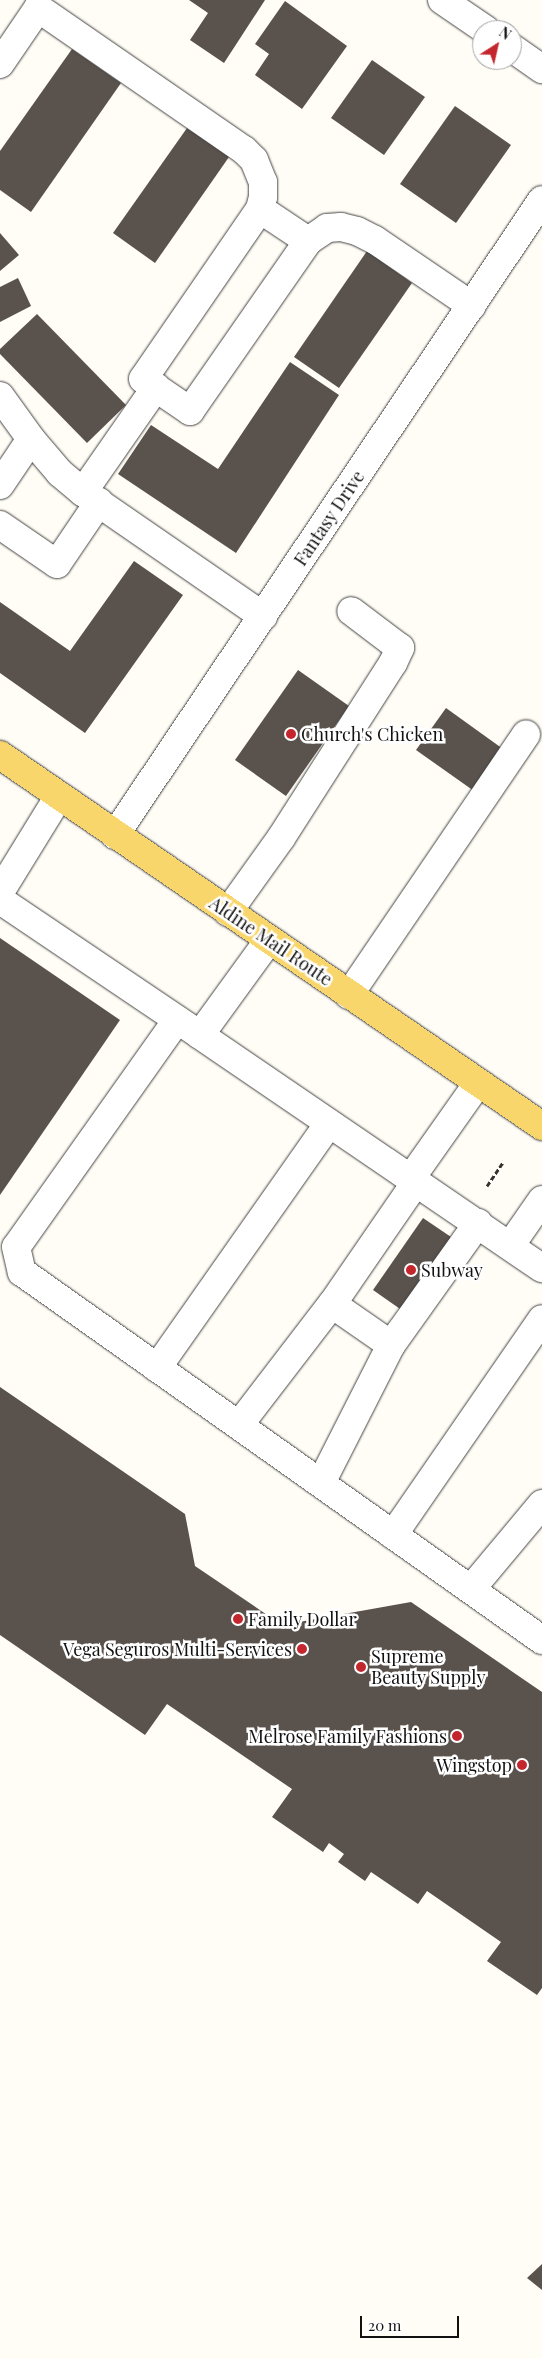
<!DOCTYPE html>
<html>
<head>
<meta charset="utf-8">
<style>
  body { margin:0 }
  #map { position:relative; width:542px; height:2359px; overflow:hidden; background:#fffdf5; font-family:"Playfair Display",serif }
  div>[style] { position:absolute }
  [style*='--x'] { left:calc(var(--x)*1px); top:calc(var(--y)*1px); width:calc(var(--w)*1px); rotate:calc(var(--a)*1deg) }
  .building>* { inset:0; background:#5a524d }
  .path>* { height:3px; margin-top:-1.5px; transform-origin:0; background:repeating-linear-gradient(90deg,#333 0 5px,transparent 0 7.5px) }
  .roads { filter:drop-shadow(0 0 1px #444) drop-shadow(0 0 1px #444) }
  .minor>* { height:28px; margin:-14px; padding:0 14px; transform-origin:14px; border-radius:14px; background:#fff }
  .major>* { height:28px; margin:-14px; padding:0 14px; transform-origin:14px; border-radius:14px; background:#f9d66b }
  .dots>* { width:14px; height:14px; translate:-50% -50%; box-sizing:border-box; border:2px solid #fff; border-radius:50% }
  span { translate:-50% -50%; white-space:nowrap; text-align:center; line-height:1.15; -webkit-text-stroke:5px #fff; paint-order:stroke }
  .street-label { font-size:18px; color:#111 }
  .poi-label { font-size:18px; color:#111 }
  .left { translate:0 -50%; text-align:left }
  .right { translate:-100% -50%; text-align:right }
  .north { position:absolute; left:472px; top:20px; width:50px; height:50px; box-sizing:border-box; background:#fff; border:1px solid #a0a0a0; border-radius:50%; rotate:35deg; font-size:14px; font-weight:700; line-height:20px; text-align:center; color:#111 }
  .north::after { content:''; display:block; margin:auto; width:18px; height:22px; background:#c4262e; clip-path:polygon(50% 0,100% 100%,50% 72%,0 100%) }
  .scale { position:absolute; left:360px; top:2316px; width:99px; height:22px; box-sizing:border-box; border:2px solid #111; border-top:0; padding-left:6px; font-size:15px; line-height:18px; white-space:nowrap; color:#111; -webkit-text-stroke:4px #fff; paint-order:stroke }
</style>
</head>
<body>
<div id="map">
  <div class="building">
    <div style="clip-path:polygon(189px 0,265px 0,224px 63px,190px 40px,208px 13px)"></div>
    <div style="clip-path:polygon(285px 1px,347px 46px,302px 109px,255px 75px,269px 54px,255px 44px)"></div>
    <div style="clip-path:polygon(72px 49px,121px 83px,31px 212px,0 190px,0 151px)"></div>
    <div style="clip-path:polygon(372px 60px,425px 97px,384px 155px,331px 118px)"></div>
    <div style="clip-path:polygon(455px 106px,511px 145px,456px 223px,400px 184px)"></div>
    <div style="clip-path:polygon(187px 128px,229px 157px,155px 263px,113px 233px)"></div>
    <div style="clip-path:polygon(0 233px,19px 255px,0 271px)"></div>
    <div style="clip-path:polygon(367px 251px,412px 283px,339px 388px,294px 357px)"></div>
    <div style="clip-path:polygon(18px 278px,31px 306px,0 322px,0 287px)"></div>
    <div style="clip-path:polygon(37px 314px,126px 405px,87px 443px,0 354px,0 349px)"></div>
    <div style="clip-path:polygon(290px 362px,339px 395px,236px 553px,118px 474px,151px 425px,218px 469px)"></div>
    <div style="clip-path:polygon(134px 561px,183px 595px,85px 733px,0 673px,0 602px,70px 651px)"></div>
    <div style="clip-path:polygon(298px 670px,349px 706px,286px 796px,235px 760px)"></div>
    <div style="clip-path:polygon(446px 708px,503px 749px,474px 791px,416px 750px)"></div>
    <div style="clip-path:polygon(0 938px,120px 1020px,0 1195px)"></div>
    <div style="clip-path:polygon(423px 1218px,454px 1239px,403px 1311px,373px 1290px)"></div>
    <div style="clip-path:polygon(0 1387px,185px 1514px,195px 1566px,282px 1625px,411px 1602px,542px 1692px,542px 1988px,537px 1995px,487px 1961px,501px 1942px,427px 1891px,418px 1904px,371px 1872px,365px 1881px,338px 1862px,344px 1854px,329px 1843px,323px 1852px,272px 1817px,292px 1789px,167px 1704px,145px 1735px,0 1635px)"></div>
    <div style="clip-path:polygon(542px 2264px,542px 2290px,527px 2278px)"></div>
  </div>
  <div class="path">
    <div style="--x:487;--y:1186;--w:30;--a:-56"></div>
  </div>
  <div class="roads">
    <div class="minor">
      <div style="--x:442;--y:0;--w:53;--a:34.3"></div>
      <div style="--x:512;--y:48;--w:37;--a:35"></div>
      <div style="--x:0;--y:64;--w:68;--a:-55.8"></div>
      <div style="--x:38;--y:8;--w:250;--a:34.6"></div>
      <div style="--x:244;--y:150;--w:14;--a:45"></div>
      <div style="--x:254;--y:160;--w:24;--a:68"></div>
      <div style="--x:263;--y:182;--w:15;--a:90"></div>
      <div style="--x:263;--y:197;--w:12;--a:104"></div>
      <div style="--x:260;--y:209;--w:206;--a:124.5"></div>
      <div style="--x:143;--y:379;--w:57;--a:34.2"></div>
      <div style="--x:190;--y:411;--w:207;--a:-55.2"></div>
      <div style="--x:308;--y:241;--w:23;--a:-34"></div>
      <div style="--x:327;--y:228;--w:14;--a:-4"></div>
      <div style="--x:341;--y:227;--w:16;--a:14"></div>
      <div style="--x:357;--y:231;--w:20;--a:27"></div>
      <div style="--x:375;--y:240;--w:117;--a:34.2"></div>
      <div style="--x:260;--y:209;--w:58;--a:33.7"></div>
      <div style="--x:0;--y:396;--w:53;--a:54.2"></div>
      <div style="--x:31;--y:439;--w:45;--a:49.5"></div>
      <div style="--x:60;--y:473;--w:30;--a:40"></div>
      <div style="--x:83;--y:492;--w:219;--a:34.6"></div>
      <div style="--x:0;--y:485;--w:55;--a:-56"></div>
      <div style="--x:83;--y:492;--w:128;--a:-55.2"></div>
      <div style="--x:0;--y:525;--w:69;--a:34.4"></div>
      <div style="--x:57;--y:564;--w:75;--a:-55.9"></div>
      <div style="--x:115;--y:835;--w:765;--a:-56.08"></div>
      <div style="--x:0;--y:892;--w:113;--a:-58.4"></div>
      <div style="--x:0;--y:900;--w:241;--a:34"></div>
      <div style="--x:200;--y:1035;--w:117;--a:-54"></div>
      <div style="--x:228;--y:912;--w:91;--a:-54.4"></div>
      <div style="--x:281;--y:838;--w:208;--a:-57.4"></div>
      <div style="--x:393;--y:663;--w:17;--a:-65"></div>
      <div style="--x:400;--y:648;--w:61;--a:-142.9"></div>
      <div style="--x:349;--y:995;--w:315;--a:-55.8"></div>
      <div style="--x:177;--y:1020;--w:278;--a:125.3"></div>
      <div style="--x:16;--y:1247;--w:26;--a:77"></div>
      <div style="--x:22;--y:1272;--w:637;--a:35.29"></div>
      <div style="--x:200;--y:1035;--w:414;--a:34.3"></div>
      <div style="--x:411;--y:1178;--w:116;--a:-54.8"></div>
      <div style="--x:416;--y:1182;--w:148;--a:124.5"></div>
      <div style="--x:332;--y:1304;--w:72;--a:34.8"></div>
      <div style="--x:391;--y:1345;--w:150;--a:-54.5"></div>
      <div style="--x:510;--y:1246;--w:56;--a:-55.2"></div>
      <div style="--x:157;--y:1368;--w:299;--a:-54.9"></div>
      <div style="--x:239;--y:1425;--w:153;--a:-52.5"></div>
      <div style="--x:321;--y:1483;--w:155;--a:-63.1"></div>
      <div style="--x:393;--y:1535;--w:262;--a:-55.4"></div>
      <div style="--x:471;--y:1589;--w:111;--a:-50.1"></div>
    </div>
    <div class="major">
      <div style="--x:0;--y:755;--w:657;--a:34.39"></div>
    </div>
  </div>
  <div class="dots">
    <div style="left:291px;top:734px;background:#c4262e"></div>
    <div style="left:411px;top:1270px;background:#c4262e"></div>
    <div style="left:238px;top:1619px;background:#c4262e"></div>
    <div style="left:302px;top:1649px;background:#c4262e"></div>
    <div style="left:361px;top:1667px;background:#c4262e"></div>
    <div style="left:457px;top:1736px;background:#c4262e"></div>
    <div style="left:522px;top:1765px;background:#c4262e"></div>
  </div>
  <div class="street-label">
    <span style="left:329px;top:518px;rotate:-56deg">Fantasy Drive</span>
    <span style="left:271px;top:941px;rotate:34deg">Aldine Mail Route</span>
  </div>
  <div class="poi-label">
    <span class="left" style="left:301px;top:734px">Church's Chicken</span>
    <span class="left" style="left:421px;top:1270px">Subway</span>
    <span class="left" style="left:248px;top:1619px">Family Dollar</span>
    <span class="right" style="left:292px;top:1649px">Vega Seguros Multi-Services</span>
    <span class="left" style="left:371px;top:1667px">Supreme<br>Beauty Supply</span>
    <span class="right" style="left:447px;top:1736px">Melrose Family Fashions</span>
    <span class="right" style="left:512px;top:1765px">Wingstop</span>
  </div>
  <div class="north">N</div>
  <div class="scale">20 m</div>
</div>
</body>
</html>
